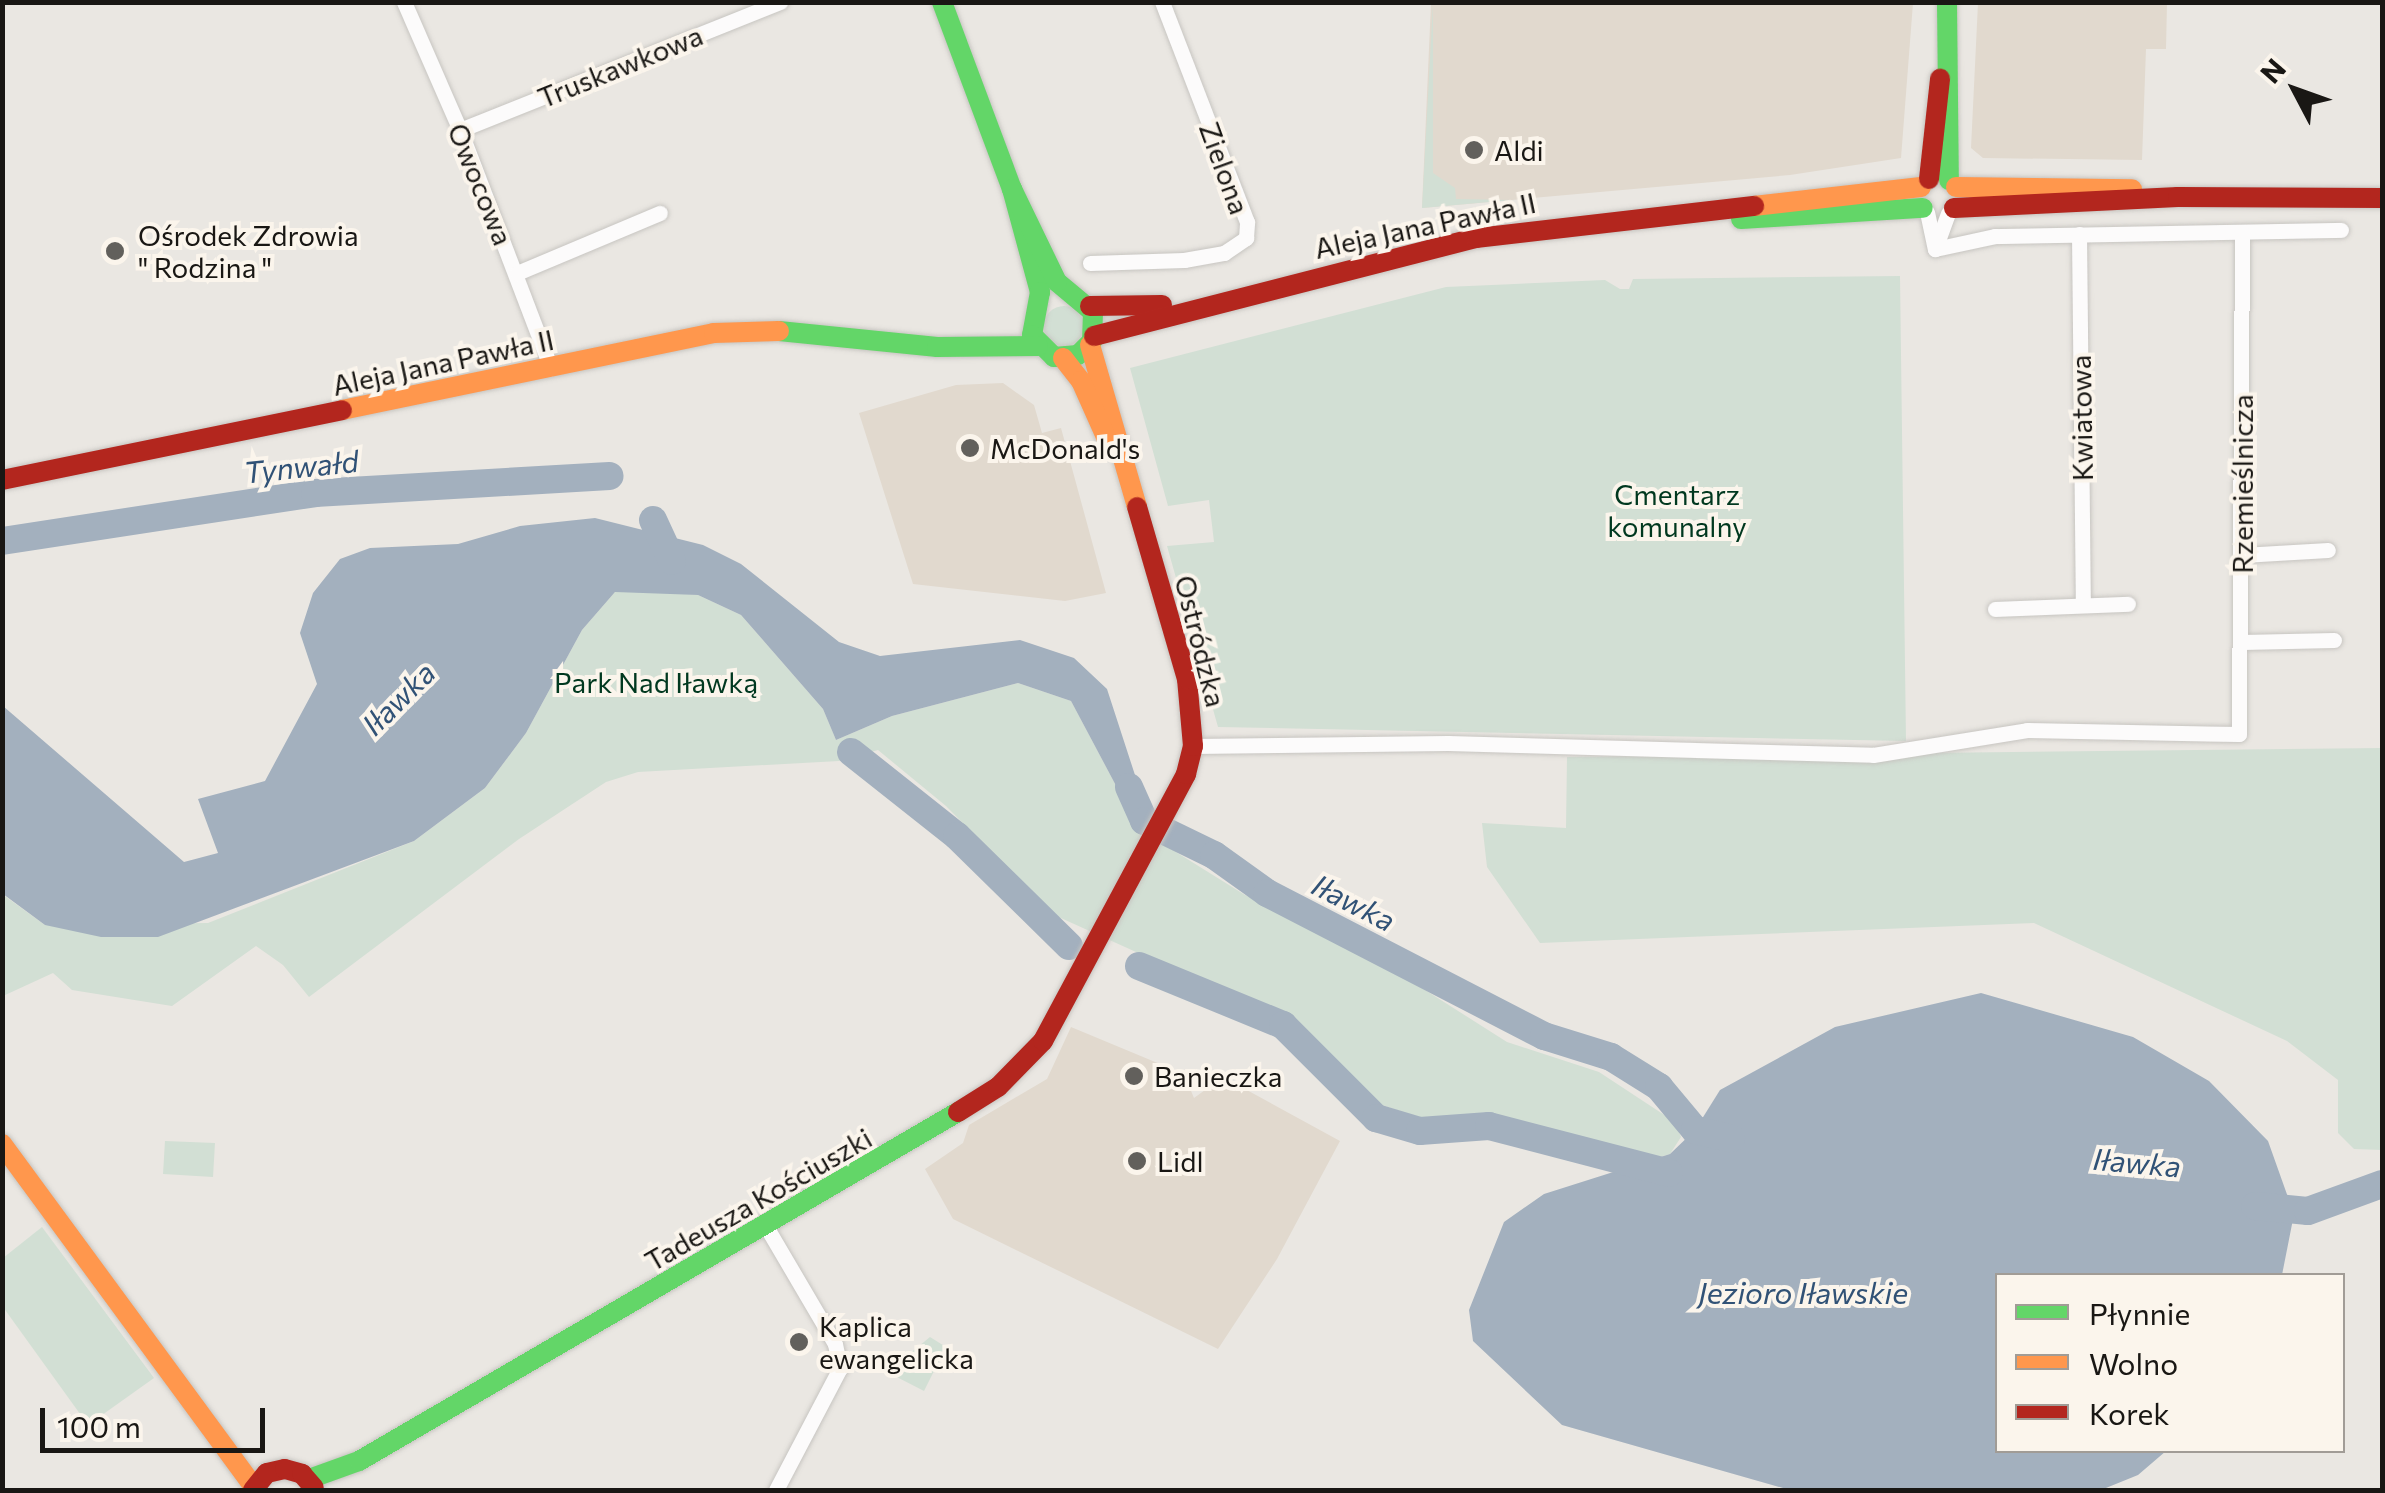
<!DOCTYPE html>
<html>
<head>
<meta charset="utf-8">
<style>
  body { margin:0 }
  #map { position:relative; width:2385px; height:1493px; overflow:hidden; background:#eae7e2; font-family:Commissioner,sans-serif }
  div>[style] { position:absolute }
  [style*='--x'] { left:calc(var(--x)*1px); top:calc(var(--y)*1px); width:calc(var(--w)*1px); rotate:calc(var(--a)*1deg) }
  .built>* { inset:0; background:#e1d9ce }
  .green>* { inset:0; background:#d2dfd4 }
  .round { border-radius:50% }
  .water>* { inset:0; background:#a3b0be }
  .river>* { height:28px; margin:-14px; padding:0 14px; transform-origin:14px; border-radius:14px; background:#a3b0be }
  .roads { filter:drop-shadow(0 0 2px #c7c5c1) drop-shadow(0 0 2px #c7c5c1) }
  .street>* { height:15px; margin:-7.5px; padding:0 7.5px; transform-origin:7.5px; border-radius:7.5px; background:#fcfbfb }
  .fast>* { height:20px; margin:-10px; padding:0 10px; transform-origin:10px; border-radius:10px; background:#63d668 }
  .slow>* { height:20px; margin:-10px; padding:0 10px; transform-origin:10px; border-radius:10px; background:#ff974d }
  .jam>* { height:20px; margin:-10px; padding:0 10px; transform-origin:10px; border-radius:10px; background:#b3261e }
  .dots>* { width:28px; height:28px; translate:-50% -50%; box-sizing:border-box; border:5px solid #fbf5ec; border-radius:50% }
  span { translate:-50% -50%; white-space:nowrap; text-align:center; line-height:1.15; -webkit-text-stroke:8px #fbf5ec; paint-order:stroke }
  .street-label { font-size:28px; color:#191714 }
  .poi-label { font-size:28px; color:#191714 }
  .left { translate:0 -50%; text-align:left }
  .park-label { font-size:28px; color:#00381f }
  .water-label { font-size:30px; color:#315276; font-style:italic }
  .frame { position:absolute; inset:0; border:5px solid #191714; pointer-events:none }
  .legend { position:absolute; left:1995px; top:1273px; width:350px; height:180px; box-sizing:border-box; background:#fbf5ec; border:2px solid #a19c96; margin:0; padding:12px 18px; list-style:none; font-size:30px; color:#191714 }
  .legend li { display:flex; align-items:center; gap:20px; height:50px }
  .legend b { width:50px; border:2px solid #a19c96 }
  .north { position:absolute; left:2245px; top:40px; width:100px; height:100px; -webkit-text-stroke:8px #fbf5ec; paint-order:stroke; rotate:311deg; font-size:28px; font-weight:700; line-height:40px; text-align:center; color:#191714 }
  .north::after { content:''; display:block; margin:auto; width:35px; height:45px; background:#191714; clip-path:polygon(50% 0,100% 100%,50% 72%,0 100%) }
  .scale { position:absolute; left:40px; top:1408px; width:225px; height:45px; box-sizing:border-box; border:5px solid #191714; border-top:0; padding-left:12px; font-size:30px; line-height:35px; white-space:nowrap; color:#191714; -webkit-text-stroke:8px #fbf5ec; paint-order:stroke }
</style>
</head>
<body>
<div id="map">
  <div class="built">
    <div style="clip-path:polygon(1431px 3px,1913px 3px,1901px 158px,1790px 175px,1422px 208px)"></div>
    <div style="clip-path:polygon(1978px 3px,2167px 3px,2166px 49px,2146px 49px,2142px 160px,1983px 158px,1971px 148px)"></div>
    <div style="clip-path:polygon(1003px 383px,1034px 405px,1042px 433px,1061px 428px,1106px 593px,1065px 601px,913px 584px,859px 413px,956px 385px)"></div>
    <div style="clip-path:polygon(1071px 1027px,1184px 1074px,1194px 1098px,1223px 1077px,1340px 1141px,1277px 1259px,1218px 1349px,953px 1219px,925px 1169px,963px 1143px,969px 1125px,1047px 1079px)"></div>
  </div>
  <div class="green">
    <div style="clip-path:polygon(1433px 3px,1433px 173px,1455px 188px,1456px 199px,1511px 200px,1422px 208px)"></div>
    <div style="clip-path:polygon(1900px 276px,1906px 741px,1218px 727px,1167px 546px,1214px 542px,1209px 500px,1168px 506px,1130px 368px,1446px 287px,1605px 280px,1620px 289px,1629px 289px,1633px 279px)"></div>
    <div class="round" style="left:1044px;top:306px;width:40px;height:40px"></div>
    <div style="clip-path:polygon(658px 591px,698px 595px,741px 615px,823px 709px,836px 740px,892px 716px,1018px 683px,1071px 701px,1139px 829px,1245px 895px,1362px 950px,1507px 1042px,1599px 1072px,1675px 1122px,1681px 1137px,1670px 1154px,1643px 1162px,1570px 1138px,1481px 1118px,1428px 1121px,1368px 1100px,1280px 1017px,1052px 914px,946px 806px,878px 750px,839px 761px,638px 772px,606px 782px,519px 839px,309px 997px,283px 965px,256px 946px,172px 1006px,72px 990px,53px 973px,3px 996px,2px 894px,45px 925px,208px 923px,414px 841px,485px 788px,526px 733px,582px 630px,615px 592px)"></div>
    <div style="clip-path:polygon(2382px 748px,2382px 1150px,2354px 1149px,2338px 1133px,2338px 1080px,2287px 1041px,2034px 923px,1540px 943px,1487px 867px,1482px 823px,1566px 828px,1567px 757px)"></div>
    <div style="clip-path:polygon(165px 1141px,215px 1143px,213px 1177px,163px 1174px)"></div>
    <div style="clip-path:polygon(42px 1227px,154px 1378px,88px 1425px,3px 1307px,3px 1258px)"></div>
    <div style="clip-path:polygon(930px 1337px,946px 1347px,924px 1391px,887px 1372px)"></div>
  </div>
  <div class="water">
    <div style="clip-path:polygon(595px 518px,703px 545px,741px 564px,839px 642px,880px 656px,1020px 640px,1074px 658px,1107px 689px,1148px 815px,1139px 829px,1071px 701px,1018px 683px,892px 716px,836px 740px,823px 709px,741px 615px,698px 595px,615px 592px,582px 630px,526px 733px,485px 788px,414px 841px,158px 937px,101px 937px,45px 925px,3px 894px,3px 706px,184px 862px,218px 853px,198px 799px,265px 781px,317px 684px,300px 633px,313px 593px,340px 559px,370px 548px,458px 544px,520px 526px)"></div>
    <div style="clip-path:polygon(1981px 993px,2133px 1037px,2209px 1081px,2268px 1141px,2294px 1214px,2282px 1275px,1998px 1276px,1998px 1450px,2166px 1451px,2138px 1475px,2101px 1490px,1790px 1490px,1562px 1425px,1473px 1341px,1469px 1310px,1504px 1222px,1544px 1194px,1670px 1154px,1695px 1130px,1720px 1090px,1835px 1027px)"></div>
  </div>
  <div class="river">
    <div style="--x:653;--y:520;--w:45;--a:65.1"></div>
    <div style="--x:2;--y:541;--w:317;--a:-8.7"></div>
    <div style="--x:315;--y:493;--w:295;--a:-3.3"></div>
    <div style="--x:851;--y:752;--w:135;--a:38.4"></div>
    <div style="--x:957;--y:836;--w:157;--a:44.5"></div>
    <div style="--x:1129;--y:787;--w:37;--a:66"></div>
    <div style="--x:1144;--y:821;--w:78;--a:25.9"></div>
    <div style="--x:1214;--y:855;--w:65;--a:35.6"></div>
    <div style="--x:1267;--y:893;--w:312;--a:27.3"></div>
    <div style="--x:1544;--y:1036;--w:70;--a:17.4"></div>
    <div style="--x:1611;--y:1057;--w:57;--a:32"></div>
    <div style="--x:1659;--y:1087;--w:56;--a:50.1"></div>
    <div style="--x:1695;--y:1130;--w:37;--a:13"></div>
    <div style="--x:1139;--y:966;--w:156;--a:22.3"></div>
    <div style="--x:1283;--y:1025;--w:132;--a:45"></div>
    <div style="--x:1376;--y:1118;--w:46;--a:16.5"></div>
    <div style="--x:1420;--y:1131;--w:69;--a:-4.1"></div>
    <div style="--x:1489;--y:1126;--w:186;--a:14.6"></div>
    <div style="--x:2255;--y:1206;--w:53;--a:5.4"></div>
    <div style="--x:2308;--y:1211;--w:79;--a:-20"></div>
  </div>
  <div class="roads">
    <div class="street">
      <div style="--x:404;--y:2;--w:140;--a:66.4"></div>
      <div style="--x:460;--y:130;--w:255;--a:69.1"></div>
      <div style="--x:460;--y:130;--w:345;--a:-21.8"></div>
      <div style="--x:1927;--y:212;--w:38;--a:78"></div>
      <div style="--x:2079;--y:234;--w:369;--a:89.4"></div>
      <div style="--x:1935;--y:249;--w:61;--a:-12.2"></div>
      <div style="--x:1995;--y:236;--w:346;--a:-1"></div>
      <div style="--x:1935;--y:249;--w:38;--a:-70"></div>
      <div style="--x:1090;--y:263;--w:94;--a:-1.8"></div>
      <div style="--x:1184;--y:260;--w:41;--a:-9.9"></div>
      <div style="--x:1224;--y:253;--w:27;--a:-34"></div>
      <div style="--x:1246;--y:238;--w:16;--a:-86"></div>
      <div style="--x:1247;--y:222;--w:236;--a:-111.1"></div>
      <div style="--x:517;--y:273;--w:155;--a:-22.8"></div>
      <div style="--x:2242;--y:555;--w:86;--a:-3.3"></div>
      <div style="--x:1995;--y:609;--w:133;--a:-2.2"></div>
      <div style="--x:2242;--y:642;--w:92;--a:-1.2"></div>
      <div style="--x:1193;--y:746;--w:255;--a:-0.7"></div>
      <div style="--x:1448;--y:743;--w:425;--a:1.6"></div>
      <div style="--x:1873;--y:755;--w:156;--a:-9.2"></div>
      <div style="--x:2027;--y:730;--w:212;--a:1.1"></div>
      <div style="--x:2239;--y:734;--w:502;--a:-89.66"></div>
      <div style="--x:767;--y:1228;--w:134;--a:59.6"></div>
      <div style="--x:835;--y:1344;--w:25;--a:78"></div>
      <div style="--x:840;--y:1368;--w:138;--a:117.7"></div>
    </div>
    <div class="fast">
      <div style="--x:942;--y:2;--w:200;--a:69.5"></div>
      <div style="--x:1012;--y:189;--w:107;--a:74.8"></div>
      <div style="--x:1040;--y:292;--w:44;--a:100.5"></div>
      <div style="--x:1032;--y:335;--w:31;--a:45"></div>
      <div style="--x:1054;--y:357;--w:24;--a:-5"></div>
      <div style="--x:1078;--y:355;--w:20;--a:-45"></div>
      <div style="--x:1092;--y:341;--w:29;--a:-88"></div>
      <div style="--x:1093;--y:312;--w:47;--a:-140.2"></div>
      <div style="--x:1057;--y:282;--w:103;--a:-115.8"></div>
      <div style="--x:1947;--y:2;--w:178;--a:89.4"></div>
      <div style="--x:1741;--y:219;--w:182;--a:-3.5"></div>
      <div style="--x:779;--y:331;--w:159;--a:5.8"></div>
      <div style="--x:937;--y:347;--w:101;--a:-0.6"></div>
      <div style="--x:309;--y:1479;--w:53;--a:-19.8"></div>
      <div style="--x:359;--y:1461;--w:693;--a:-30.23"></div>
    </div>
    <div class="slow">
      <div style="--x:1956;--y:187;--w:176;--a:0.7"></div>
      <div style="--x:1754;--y:206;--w:168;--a:-6.5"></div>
      <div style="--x:1090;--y:345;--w:169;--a:73.8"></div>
      <div style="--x:1063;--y:358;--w:29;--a:52"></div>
      <div style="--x:1081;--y:381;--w:73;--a:65.9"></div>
      <div style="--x:342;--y:410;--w:380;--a:-11.7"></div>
      <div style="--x:714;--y:333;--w:65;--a:-1.8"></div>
      <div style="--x:2;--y:1144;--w:426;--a:53.7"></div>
    </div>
    <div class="jam">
      <div style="--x:1929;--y:179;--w:101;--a:-83.7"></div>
      <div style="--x:1954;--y:208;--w:224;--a:-2.8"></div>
      <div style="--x:2178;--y:197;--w:204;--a:0.3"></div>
      <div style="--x:1090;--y:306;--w:72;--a:-0.8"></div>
      <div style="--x:1094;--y:336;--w:395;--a:-14.4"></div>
      <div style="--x:1477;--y:238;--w:279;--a:-6.6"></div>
      <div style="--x:2;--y:480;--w:347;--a:-11.6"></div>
      <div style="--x:958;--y:1112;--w:47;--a:-32"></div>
      <div style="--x:998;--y:1087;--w:64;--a:-45.6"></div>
      <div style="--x:1043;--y:1041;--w:303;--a:-61.8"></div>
      <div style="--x:1186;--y:774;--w:29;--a:-76"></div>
      <div style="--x:1193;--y:746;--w:67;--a:-95.1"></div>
      <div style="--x:1187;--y:679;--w:179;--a:-106.2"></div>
      <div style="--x:253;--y:1490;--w:22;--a:-51"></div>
      <div style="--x:267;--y:1473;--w:18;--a:-13"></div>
      <div style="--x:285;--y:1469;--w:18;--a:16"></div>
      <div style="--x:302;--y:1474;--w:18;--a:49"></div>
    </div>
  </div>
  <div class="dots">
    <div style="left:1474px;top:150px;background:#62605c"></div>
    <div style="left:115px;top:251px;background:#62605c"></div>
    <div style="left:970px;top:448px;background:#62605c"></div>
    <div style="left:1134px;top:1076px;background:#62605c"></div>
    <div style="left:1137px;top:1161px;background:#62605c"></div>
    <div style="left:799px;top:1342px;background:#62605c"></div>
  </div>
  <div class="street-label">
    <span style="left:620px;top:66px;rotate:-22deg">Truskawkowa</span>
    <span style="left:1225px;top:168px;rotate:70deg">Zielona</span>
    <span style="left:481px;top:184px;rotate:68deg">Owocowa</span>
    <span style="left:1425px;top:225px;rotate:-12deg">Aleja Jana Pawła II</span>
    <span style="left:443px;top:362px;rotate:-12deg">Aleja Jana Pawła II</span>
    <span style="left:2081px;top:418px;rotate:-91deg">Kwiatowa</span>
    <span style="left:2242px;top:484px;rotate:-90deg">Rzemieślnicza</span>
    <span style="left:1201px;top:641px;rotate:76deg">Ostródzka</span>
    <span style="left:758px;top:1199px;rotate:-30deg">Tadeusza Kościuszki</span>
  </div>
  <div class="poi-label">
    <span class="left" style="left:1494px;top:150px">Aldi</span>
    <span class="left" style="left:138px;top:251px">Ośrodek Zdrowia<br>" Rodzina "</span>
    <span class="left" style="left:990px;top:448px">McDonald's</span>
    <span class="left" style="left:1154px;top:1076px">Banieczka</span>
    <span class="left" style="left:1157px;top:1161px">Lidl</span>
    <span class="left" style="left:819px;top:1342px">Kaplica<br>ewangelicka</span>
  </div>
  <div class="park-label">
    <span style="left:1677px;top:510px">Cmentarz<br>komunalny</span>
    <span style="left:656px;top:682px">Park Nad Iławką</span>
  </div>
  <div class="water-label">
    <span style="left:301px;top:466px;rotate:-6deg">Tynwałd</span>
    <span style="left:398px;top:698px;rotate:-45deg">Iławka</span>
    <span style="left:1354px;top:902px;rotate:27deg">Iławka</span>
    <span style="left:2137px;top:1162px;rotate:5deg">Iławka</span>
    <span style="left:1803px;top:1292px">Jezioro Iławskie</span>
  </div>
  <div class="frame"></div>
  <ul class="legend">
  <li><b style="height:12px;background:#63d668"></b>Płynnie</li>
  <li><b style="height:12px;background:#ff974d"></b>Wolno</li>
  <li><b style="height:12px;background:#b3261e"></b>Korek</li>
  </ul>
  <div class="north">N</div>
  <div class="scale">100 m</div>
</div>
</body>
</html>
